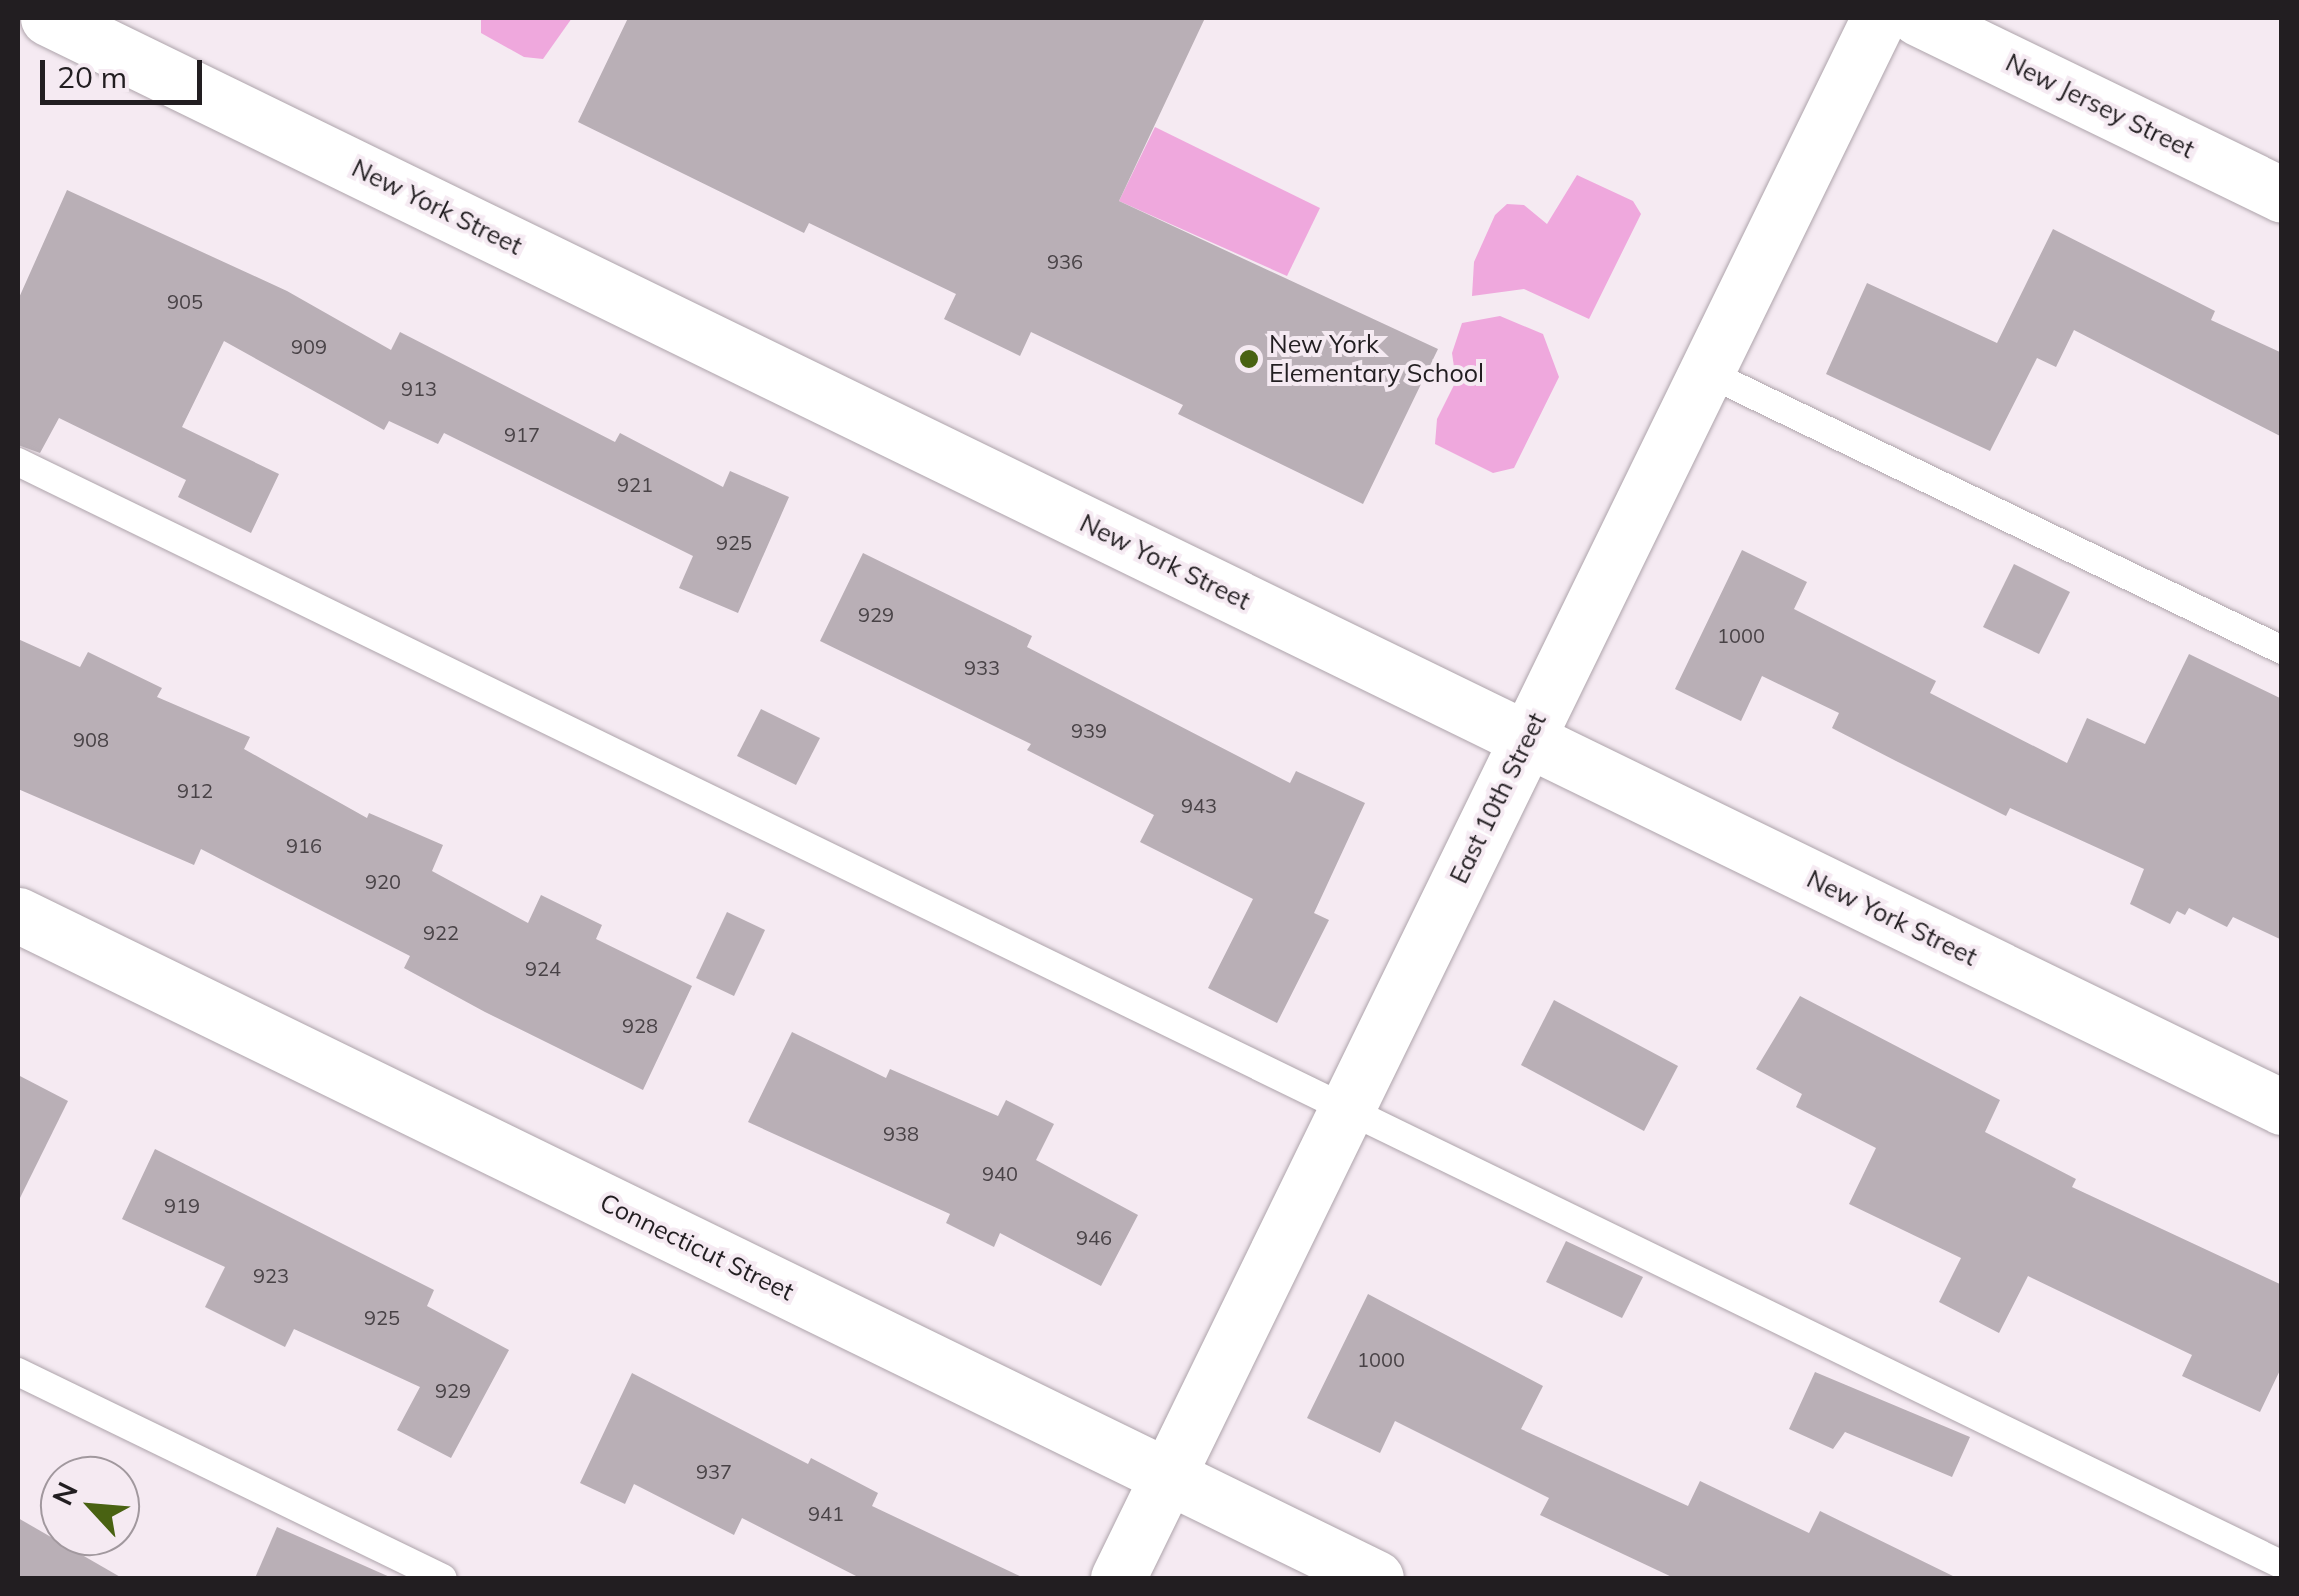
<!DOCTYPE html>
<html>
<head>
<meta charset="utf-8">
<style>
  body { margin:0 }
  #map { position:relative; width:2299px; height:1596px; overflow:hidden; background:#f5eaf2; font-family:Mulish,sans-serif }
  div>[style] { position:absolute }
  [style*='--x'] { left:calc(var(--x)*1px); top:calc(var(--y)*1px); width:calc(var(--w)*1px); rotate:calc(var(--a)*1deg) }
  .green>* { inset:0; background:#efa8dd }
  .building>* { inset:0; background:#b9afb6 }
  .roads { filter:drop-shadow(0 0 2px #aea4ab) drop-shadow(0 0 2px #aea4ab) }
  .lane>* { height:28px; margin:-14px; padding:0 14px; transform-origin:14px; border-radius:14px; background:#fff }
  .street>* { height:55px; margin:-27.5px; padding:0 27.5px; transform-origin:27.5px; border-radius:27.5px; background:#fff }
  .secondary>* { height:55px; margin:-27.5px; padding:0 27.5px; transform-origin:27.5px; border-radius:27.5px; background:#fff }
  .dots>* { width:28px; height:28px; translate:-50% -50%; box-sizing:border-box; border:5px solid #f5eaf2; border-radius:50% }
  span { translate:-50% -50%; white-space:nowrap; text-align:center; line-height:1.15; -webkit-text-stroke:8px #f5eaf2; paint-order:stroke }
  .number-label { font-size:20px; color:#484246 }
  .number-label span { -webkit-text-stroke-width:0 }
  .street-label { font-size:25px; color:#221e21 }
  .poi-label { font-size:25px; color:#221e21 }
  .left { translate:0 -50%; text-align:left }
  .frame { position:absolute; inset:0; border:20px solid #221e21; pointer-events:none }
  .north { position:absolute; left:40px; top:1456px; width:100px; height:100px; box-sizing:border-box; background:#f5eaf2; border:2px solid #a1989e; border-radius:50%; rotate:296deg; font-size:28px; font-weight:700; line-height:40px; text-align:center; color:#221e21 }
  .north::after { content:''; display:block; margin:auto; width:35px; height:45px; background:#496212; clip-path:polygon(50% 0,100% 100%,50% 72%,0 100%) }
  .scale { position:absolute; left:40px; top:60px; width:162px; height:45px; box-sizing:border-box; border:5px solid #221e21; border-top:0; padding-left:12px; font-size:30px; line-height:35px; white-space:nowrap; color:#221e21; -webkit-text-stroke:8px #f5eaf2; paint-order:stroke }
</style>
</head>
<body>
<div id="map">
  <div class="green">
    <div style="clip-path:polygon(481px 18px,572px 18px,543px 59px,524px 57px,481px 33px)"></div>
    <div style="clip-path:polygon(1155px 127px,1320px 208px,1287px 276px,1119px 201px)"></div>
    <div style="clip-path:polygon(1577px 175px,1633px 201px,1641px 214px,1589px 319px,1524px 289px,1472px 296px,1474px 262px,1495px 215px,1507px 204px,1524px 205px,1547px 224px)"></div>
    <div style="clip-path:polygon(1500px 316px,1543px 334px,1559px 377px,1514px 468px,1493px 473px,1435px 444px,1437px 419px,1456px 381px,1452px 353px,1462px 323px)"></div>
  </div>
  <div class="building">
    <div style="clip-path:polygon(628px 18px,1205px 18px,1119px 201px,1438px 349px,1363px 504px,1178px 414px,1183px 405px,1031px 332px,1020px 356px,944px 319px,956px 294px,809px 223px,804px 233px,578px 122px)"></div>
    <div style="clip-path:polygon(67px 190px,287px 291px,391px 350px,400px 332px,615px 442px,620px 433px,723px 487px,730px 471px,789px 497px,738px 613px,679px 588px,693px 556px,444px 433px,438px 444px,389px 421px,384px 430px,224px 341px,182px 427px,279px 474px,251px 533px,178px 497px,186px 480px,59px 418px,40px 453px,18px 445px,18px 300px)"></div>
    <div style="clip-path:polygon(2053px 229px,2215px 311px,2211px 320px,2282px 353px,2282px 437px,2074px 330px,2056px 367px,2037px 358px,1990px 451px,1826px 374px,1867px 283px,1997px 343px)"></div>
    <div style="clip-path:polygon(1742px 550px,1807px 582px,1794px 609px,1936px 681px,1930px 693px,2067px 763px,2087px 718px,2145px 744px,2189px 654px,2282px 699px,2282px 940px,2233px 917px,2227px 927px,2189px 908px,2185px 915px,2177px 911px,2170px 924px,2130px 904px,2144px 869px,2010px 808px,2006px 816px,1896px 761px,1832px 728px,1839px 713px,1762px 676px,1741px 721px,1675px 689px)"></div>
    <div style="clip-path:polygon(863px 553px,1032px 636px,1027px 647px,1290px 783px,1296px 771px,1365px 803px,1314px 913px,1329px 920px,1277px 1023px,1208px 988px,1253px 899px,1140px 842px,1154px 815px,1027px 750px,1031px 744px,820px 641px)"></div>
    <div style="clip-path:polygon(2014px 564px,2070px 592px,2039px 654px,1983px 627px)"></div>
    <div style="clip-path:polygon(18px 639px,80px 667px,88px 652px,162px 688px,157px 697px,250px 737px,244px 749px,367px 818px,369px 813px,443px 845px,432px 871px,528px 923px,541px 895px,602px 925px,596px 939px,692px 986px,643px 1090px,485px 1012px,404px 968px,410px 956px,201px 849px,194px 865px,18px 789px)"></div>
    <div style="clip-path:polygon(761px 709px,820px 738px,796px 785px,737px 756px)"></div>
    <div style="clip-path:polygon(727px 912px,765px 930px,734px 996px,696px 978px)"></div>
    <div style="clip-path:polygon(1800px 996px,2000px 1100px,1985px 1132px,2076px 1179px,2072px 1187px,2282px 1285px,2282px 1366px,2260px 1412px,2182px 1376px,2192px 1355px,2028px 1276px,1999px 1333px,1939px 1302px,1961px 1258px,1849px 1204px,1876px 1148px,1796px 1107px,1802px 1094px,1756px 1069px)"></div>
    <div style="clip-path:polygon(1554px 1000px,1678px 1066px,1644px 1131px,1521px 1065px)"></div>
    <div style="clip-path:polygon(792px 1032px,886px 1078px,890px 1069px,998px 1116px,1006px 1100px,1054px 1124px,1036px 1160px,1138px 1215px,1101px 1286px,1000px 1233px,994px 1247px,946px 1223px,950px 1214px,748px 1122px)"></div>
    <div style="clip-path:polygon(18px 1075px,68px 1101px,18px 1202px)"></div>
    <div style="clip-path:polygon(155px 1149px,434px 1290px,427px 1306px,509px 1350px,451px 1458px,397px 1430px,420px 1387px,294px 1329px,285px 1347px,205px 1307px,225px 1267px,122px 1219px)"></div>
    <div style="clip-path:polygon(1566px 1241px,1643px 1277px,1622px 1318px,1546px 1282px)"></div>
    <div style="clip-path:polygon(1368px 1294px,1543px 1386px,1521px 1429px,1688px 1506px,1700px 1481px,1809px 1533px,1820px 1511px,1957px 1578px,1674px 1578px,1540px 1515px,1549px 1498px,1395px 1421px,1380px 1453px,1307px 1418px)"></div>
    <div style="clip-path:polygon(1815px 1372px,1970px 1437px,1952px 1477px,1845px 1432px,1833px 1449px,1789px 1429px)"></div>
    <div style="clip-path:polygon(632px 1373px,808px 1464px,811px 1458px,878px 1493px,872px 1506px,1024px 1578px,860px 1578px,742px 1518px,734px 1535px,634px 1484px,625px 1504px,580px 1483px)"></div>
    <div style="clip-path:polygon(18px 1518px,122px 1578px,18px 1578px)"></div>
    <div style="clip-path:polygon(277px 1527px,392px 1578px,255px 1578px)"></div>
  </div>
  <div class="roads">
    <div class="lane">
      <div style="--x:1706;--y:372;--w:640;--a:25.76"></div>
      <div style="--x:18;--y:462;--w:2518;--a:25.97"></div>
      <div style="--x:18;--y:1372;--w:472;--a:25.9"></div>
    </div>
    <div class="street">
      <div style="--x:48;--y:18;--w:2485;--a:25.99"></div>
      <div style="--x:1918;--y:18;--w:405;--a:25.9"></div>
      <div style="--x:1118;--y:1578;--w:1736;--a:-64"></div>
    </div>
    <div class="secondary">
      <div style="--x:18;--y:915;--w:1511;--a:26.02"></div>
    </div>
  </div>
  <div class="dots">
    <div style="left:1249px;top:359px;background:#496212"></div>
  </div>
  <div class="number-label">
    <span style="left:1065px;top:261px">936</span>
    <span style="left:185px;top:301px">905</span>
    <span style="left:309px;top:346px">909</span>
    <span style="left:419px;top:388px">913</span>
    <span style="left:522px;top:434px">917</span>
    <span style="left:635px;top:484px">921</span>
    <span style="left:734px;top:542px">925</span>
    <span style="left:876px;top:614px">929</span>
    <span style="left:1741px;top:635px">1000</span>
    <span style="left:982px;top:667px">933</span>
    <span style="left:1089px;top:730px">939</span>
    <span style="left:91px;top:739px">908</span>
    <span style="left:195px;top:790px">912</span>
    <span style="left:1199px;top:805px">943</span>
    <span style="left:304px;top:845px">916</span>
    <span style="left:383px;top:881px">920</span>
    <span style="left:441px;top:932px">922</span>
    <span style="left:543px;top:968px">924</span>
    <span style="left:640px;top:1025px">928</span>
    <span style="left:901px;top:1133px">938</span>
    <span style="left:1000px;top:1173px">940</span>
    <span style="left:182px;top:1205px">919</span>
    <span style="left:1094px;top:1237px">946</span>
    <span style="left:271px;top:1275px">923</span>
    <span style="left:382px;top:1317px">925</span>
    <span style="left:1381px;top:1359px">1000</span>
    <span style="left:453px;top:1390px">929</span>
    <span style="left:714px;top:1471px">937</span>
    <span style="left:826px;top:1513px">941</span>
  </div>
  <div class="street-label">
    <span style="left:2100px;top:106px;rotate:26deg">New Jersey Street</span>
    <span style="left:437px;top:207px;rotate:26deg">New York Street</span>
    <span style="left:1165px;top:562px;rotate:26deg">New York Street</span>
    <span style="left:1498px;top:798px;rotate:-64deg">East 10th Street</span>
    <span style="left:1892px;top:918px;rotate:26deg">New York Street</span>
    <span style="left:697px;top:1247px;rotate:26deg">Connecticut Street</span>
  </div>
  <div class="poi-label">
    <span class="left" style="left:1269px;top:359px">New York<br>Elementary School</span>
  </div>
  <div class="frame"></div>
  <div class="north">N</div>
  <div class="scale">20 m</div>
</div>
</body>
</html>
